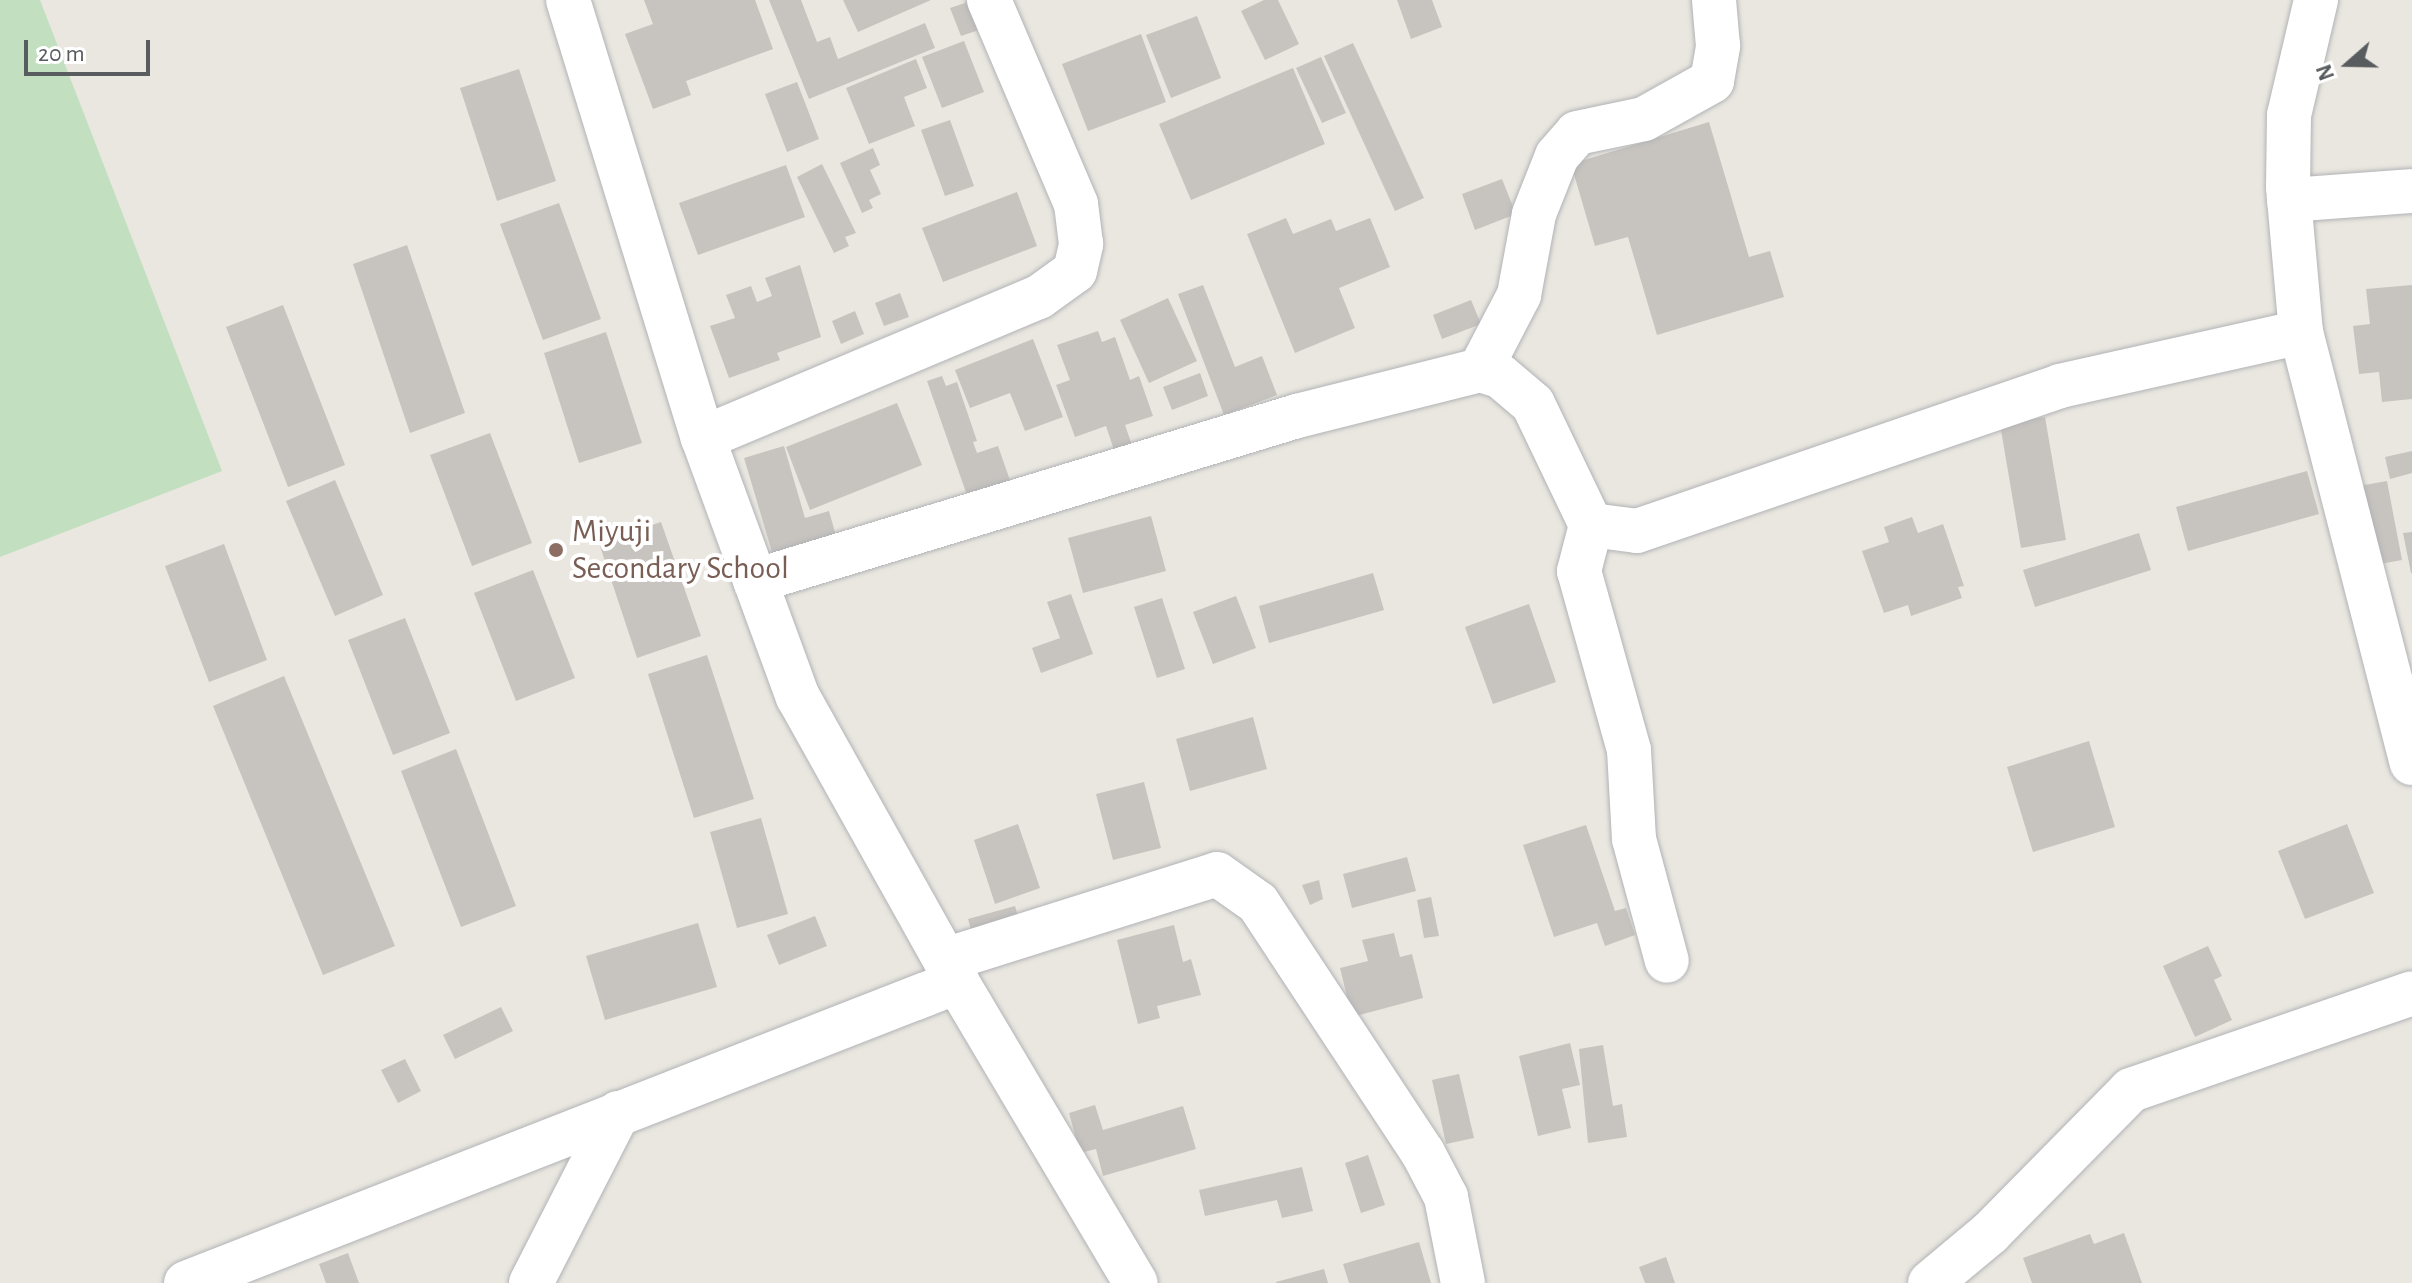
<!DOCTYPE html>
<html>
<head>
<meta charset="utf-8">
<style>
  body { margin:0 }
  #map { position:relative; width:2412px; height:1283px; overflow:hidden; background:#eae7e0; font-family:"Alegreya Sans",sans-serif }
  div>[style] { position:absolute }
  [style*='--x'] { left:calc(var(--x)*1px); top:calc(var(--y)*1px); width:calc(var(--w)*1px); rotate:calc(var(--a)*1deg) }
  .green>* { inset:0; background:#c2dfbf }
  .building>* { inset:0; background:#c7c3bf }
  .roads { filter:drop-shadow(0 0 2px #b1b3b6) drop-shadow(0 0 2px #b1b3b6) }
  .minor>* { height:44px; margin:-22px; padding:0 22px; transform-origin:22px; border-radius:22px; background:#fff }
  .dots>* { width:22px; height:22px; translate:-50% -50%; box-sizing:border-box; border:4px solid #fff; border-radius:50% }
  span { translate:-50% -50%; white-space:nowrap; text-align:center; line-height:1.15; -webkit-text-stroke:8px #fff; paint-order:stroke }
  .education-label { font-size:32px; color:#785e54 }
  .left { translate:0 -50%; text-align:left }
  .north { position:absolute; left:2308px; top:24px; width:80px; height:80px; -webkit-text-stroke:6px #fff; paint-order:stroke; rotate:250deg; font-size:22px; font-weight:700; line-height:32px; text-align:center; color:#595c5f }
  .north::after { content:''; display:block; margin:auto; width:28px; height:36px; background:#595c5f; clip-path:polygon(50% 0,100% 100%,50% 72%,0 100%) }
  .scale { position:absolute; left:24px; top:40px; width:126px; height:36px; box-sizing:border-box; border:4px solid #595c5f; border-top:0; padding-left:10px; font-size:24px; line-height:28px; white-space:nowrap; color:#595c5f; -webkit-text-stroke:6px #fff; paint-order:stroke }
</style>
</head>
<body>
<div id="map">
  <div class="green">
    <div style="clip-path:polygon(0 0,40px 0,222px 471px,0 557px)"></div>
  </div>
  <div class="building">
    <div style="clip-path:polygon(644px 0,755px 0,773px 49px,686px 81px,691px 95px,653px 109px,625px 34px,653px 24px)"></div>
    <div style="clip-path:polygon(769px 0,801px 0,817px 42px,830px 37px,838px 59px,925px 23px,935px 48px,809px 99px)"></div>
    <div style="clip-path:polygon(843px 0,931px 0,858px 32px)"></div>
    <div style="clip-path:polygon(1264px 0,1278px 0,1299px 44px,1265px 60px,1241px 11px)"></div>
    <div style="clip-path:polygon(1397px 0,1432px 0,1442px 27px,1411px 39px)"></div>
    <div style="clip-path:polygon(968px 2px,979px 30px,961px 36px,950px 8px)"></div>
    <div style="clip-path:polygon(1197px 16px,1221px 78px,1171px 98px,1146px 35px)"></div>
    <div style="clip-path:polygon(1141px 34px,1166px 102px,1088px 131px,1062px 64px)"></div>
    <div style="clip-path:polygon(964px 41px,984px 92px,942px 108px,922px 57px)"></div>
    <div style="clip-path:polygon(1353px 43px,1424px 198px,1395px 211px,1324px 56px)"></div>
    <div style="clip-path:polygon(1321px 57px,1346px 113px,1322px 123px,1296px 68px)"></div>
    <div style="clip-path:polygon(916px 59px,927px 88px,904px 97px,915px 126px,869px 144px,846px 88px)"></div>
    <div style="clip-path:polygon(1293px 68px,1325px 144px,1191px 200px,1159px 124px)"></div>
    <div style="clip-path:polygon(519px 69px,556px 181px,497px 201px,460px 88px)"></div>
    <div style="clip-path:polygon(797px 82px,819px 139px,787px 152px,765px 94px)"></div>
    <div style="clip-path:polygon(950px 120px,974px 186px,945px 196px,921px 130px)"></div>
    <div style="clip-path:polygon(1709px 122px,1749px 257px,1770px 251px,1784px 297px,1657px 335px,1628px 237px,1595px 246px,1571px 164px)"></div>
    <div style="clip-path:polygon(873px 148px,880px 165px,870px 170px,881px 194px,869px 200px,873px 208px,862px 213px,840px 163px)"></div>
    <div style="clip-path:polygon(822px 164px,856px 233px,845px 237px,849px 246px,834px 253px,797px 177px)"></div>
    <div style="clip-path:polygon(786px 165px,805px 217px,698px 255px,679px 203px)"></div>
    <div style="clip-path:polygon(1502px 179px,1516px 214px,1475px 230px,1462px 194px)"></div>
    <div style="clip-path:polygon(1017px 192px,1037px 246px,943px 282px,922px 228px)"></div>
    <div style="clip-path:polygon(559px 203px,601px 319px,543px 340px,500px 224px)"></div>
    <div style="clip-path:polygon(1286px 218px,1293px 234px,1331px 219px,1336px 231px,1370px 218px,1390px 267px,1339px 288px,1355px 328px,1295px 353px,1247px 234px)"></div>
    <div style="clip-path:polygon(407px 245px,465px 413px,410px 433px,353px 264px)"></div>
    <div style="clip-path:polygon(800px 265px,821px 337px,777px 353px,780px 360px,729px 378px,710px 326px,735px 318px,726px 295px,751px 286px,757px 302px,772px 296px,765px 278px)"></div>
    <div style="clip-path:polygon(1203px 285px,1235px 367px,1262px 356px,1277px 395px,1224px 415px,1178px 294px)"></div>
    <div style="clip-path:polygon(2412px 285px,2412px 399px,2382px 402px,2379px 372px,2359px 374px,2353px 326px,2370px 324px,2366px 289px)"></div>
    <div style="clip-path:polygon(900px 293px,909px 317px,884px 326px,875px 303px)"></div>
    <div style="clip-path:polygon(1168px 298px,1197px 361px,1149px 383px,1120px 320px)"></div>
    <div style="clip-path:polygon(1471px 300px,1481px 324px,1442px 339px,1433px 315px)"></div>
    <div style="clip-path:polygon(283px 305px,345px 465px,288px 487px,226px 327px)"></div>
    <div style="clip-path:polygon(855px 311px,864px 334px,841px 344px,832px 321px)"></div>
    <div style="clip-path:polygon(1098px 331px,1102px 342px,1115px 337px,1130px 380px,1139px 376px,1153px 416px,1125px 425px,1133px 448px,1115px 453px,1106px 426px,1075px 437px,1056px 385px,1070px 380px,1057px 345px)"></div>
    <div style="clip-path:polygon(606px 332px,642px 443px,579px 463px,544px 353px)"></div>
    <div style="clip-path:polygon(1033px 339px,1063px 417px,1025px 431px,1010px 393px,970px 408px,955px 370px)"></div>
    <div style="clip-path:polygon(1200px 373px,1208px 396px,1172px 410px,1163px 387px)"></div>
    <div style="clip-path:polygon(942px 376px,946px 386px,957px 382px,977px 441px,973px 442px,977px 453px,998px 446px,1012px 486px,969px 501px,927px 381px)"></div>
    <div style="clip-path:polygon(897px 403px,922px 465px,810px 510px,786px 447px)"></div>
    <div style="clip-path:polygon(2045px 417px,2066px 540px,2021px 548px,2000px 424px)"></div>
    <div style="clip-path:polygon(490px 433px,532px 543px,472px 566px,430px 455px)"></div>
    <div style="clip-path:polygon(784px 446px,805px 518px,829px 511px,838px 543px,775px 562px,744px 458px)"></div>
    <div style="clip-path:polygon(2412px 451px,2412px 473px,2390px 479px,2385px 457px)"></div>
    <div style="clip-path:polygon(2307px 471px,2319px 514px,2188px 551px,2176px 507px)"></div>
    <div style="clip-path:polygon(335px 480px,383px 595px,335px 616px,286px 501px)"></div>
    <div style="clip-path:polygon(2387px 481px,2402px 560px,2374px 565px,2359px 486px)"></div>
    <div style="clip-path:polygon(1151px 516px,1166px 571px,1083px 593px,1068px 538px)"></div>
    <div style="clip-path:polygon(1912px 517px,1918px 533px,1943px 524px,1964px 586px,1958px 587px,1962px 598px,1911px 616px,1908px 605px,1884px 613px,1862px 551px,1889px 542px,1884px 527px)"></div>
    <div style="clip-path:polygon(661px 522px,701px 636px,637px 658px,599px 543px)"></div>
    <div style="clip-path:polygon(2412px 532px,2412px 573px,2411px 573px,2403px 533px)"></div>
    <div style="clip-path:polygon(2139px 533px,2151px 570px,2035px 607px,2023px 570px)"></div>
    <div style="clip-path:polygon(224px 544px,267px 660px,209px 682px,165px 566px)"></div>
    <div style="clip-path:polygon(533px 570px,575px 678px,516px 701px,474px 593px)"></div>
    <div style="clip-path:polygon(1373px 573px,1384px 610px,1269px 643px,1259px 606px)"></div>
    <div style="clip-path:polygon(1071px 594px,1093px 654px,1041px 673px,1032px 648px,1060px 638px,1047px 602px)"></div>
    <div style="clip-path:polygon(1236px 596px,1256px 648px,1213px 664px,1193px 612px)"></div>
    <div style="clip-path:polygon(1162px 598px,1185px 669px,1157px 678px,1134px 607px)"></div>
    <div style="clip-path:polygon(1529px 604px,1556px 682px,1493px 704px,1465px 627px)"></div>
    <div style="clip-path:polygon(405px 618px,450px 733px,393px 755px,348px 640px)"></div>
    <div style="clip-path:polygon(707px 655px,754px 799px,694px 818px,648px 674px)"></div>
    <div style="clip-path:polygon(284px 676px,395px 946px,323px 975px,213px 706px)"></div>
    <div style="clip-path:polygon(1253px 717px,1267px 769px,1190px 791px,1176px 739px)"></div>
    <div style="clip-path:polygon(2089px 741px,2115px 827px,2033px 852px,2007px 767px)"></div>
    <div style="clip-path:polygon(456px 749px,516px 906px,461px 927px,401px 771px)"></div>
    <div style="clip-path:polygon(1144px 782px,1161px 848px,1113px 860px,1096px 794px)"></div>
    <div style="clip-path:polygon(761px 818px,788px 914px,737px 928px,710px 832px)"></div>
    <div style="clip-path:polygon(1018px 824px,1040px 888px,995px 904px,974px 840px)"></div>
    <div style="clip-path:polygon(2347px 824px,2374px 893px,2305px 919px,2278px 851px)"></div>
    <div style="clip-path:polygon(1586px 825px,1615px 911px,1626px 908px,1635px 935px,1605px 946px,1597px 923px,1554px 937px,1523px 845px)"></div>
    <div style="clip-path:polygon(1407px 857px,1416px 891px,1352px 908px,1343px 874px)"></div>
    <div style="clip-path:polygon(1319px 880px,1323px 899px,1310px 905px,1302px 885px)"></div>
    <div style="clip-path:polygon(1431px 897px,1439px 936px,1424px 938px,1417px 900px)"></div>
    <div style="clip-path:polygon(1015px 906px,1022px 930px,975px 944px,968px 919px)"></div>
    <div style="clip-path:polygon(815px 916px,827px 946px,779px 965px,767px 935px)"></div>
    <div style="clip-path:polygon(698px 923px,717px 987px,605px 1020px,586px 956px)"></div>
    <div style="clip-path:polygon(1174px 925px,1183px 962px,1191px 959px,1201px 995px,1157px 1006px,1160px 1018px,1138px 1024px,1117px 940px)"></div>
    <div style="clip-path:polygon(1394px 933px,1400px 957px,1412px 954px,1423px 998px,1352px 1017px,1340px 968px,1368px 961px,1362px 940px)"></div>
    <div style="clip-path:polygon(2208px 946px,2222px 976px,2214px 980px,2232px 1020px,2195px 1037px,2163px 966px)"></div>
    <div style="clip-path:polygon(501px 1007px,513px 1031px,455px 1059px,443px 1035px)"></div>
    <div style="clip-path:polygon(1570px 1043px,1580px 1085px,1562px 1089px,1571px 1128px,1538px 1136px,1519px 1056px)"></div>
    <div style="clip-path:polygon(1603px 1045px,1613px 1106px,1622px 1104px,1627px 1137px,1588px 1143px,1579px 1049px)"></div>
    <div style="clip-path:polygon(405px 1059px,421px 1091px,398px 1103px,381px 1070px)"></div>
    <div style="clip-path:polygon(1459px 1074px,1474px 1138px,1446px 1144px,1432px 1080px)"></div>
    <div style="clip-path:polygon(1095px 1105px,1103px 1130px,1183px 1106px,1196px 1149px,1103px 1176px,1096px 1149px,1080px 1153px,1069px 1113px)"></div>
    <div style="clip-path:polygon(1368px 1155px,1385px 1205px,1361px 1213px,1345px 1163px)"></div>
    <div style="clip-path:polygon(1302px 1167px,1313px 1211px,1282px 1218px,1277px 1200px,1205px 1216px,1199px 1190px)"></div>
    <div style="clip-path:polygon(2124px 1233px,2142px 1283px,2032px 1283px,2023px 1258px,2090px 1234px,2094px 1244px)"></div>
    <div style="clip-path:polygon(1419px 1242px,1431px 1283px,1349px 1283px,1343px 1264px)"></div>
    <div style="clip-path:polygon(348px 1253px,359px 1283px,326px 1283px,319px 1264px)"></div>
    <div style="clip-path:polygon(1666px 1257px,1675px 1283px,1645px 1283px,1639px 1267px)"></div>
    <div style="clip-path:polygon(1324px 1269px,1328px 1283px,1276px 1283px,1276px 1282px)"></div>
  </div>
  <div class="roads">
    <div class="minor">
      <div style="--x:568;--y:0;--w:458;--a:72.9"></div>
      <div style="--x:703;--y:438;--w:276;--a:69.9"></div>
      <div style="--x:798;--y:697;--w:326;--a:60.8"></div>
      <div style="--x:957;--y:982;--w:350;--a:59.3"></div>
      <div style="--x:2316;--y:0;--w:118;--a:103.2"></div>
      <div style="--x:2289;--y:115;--w:72;--a:90.8"></div>
      <div style="--x:2288;--y:187;--w:146;--a:84.9"></div>
      <div style="--x:2301;--y:332;--w:445;--a:75.6"></div>
      <div style="--x:2289;--y:200;--w:123;--a:-4.2"></div>
      <div style="--x:1480;--y:370;--w:21;--a:17"></div>
      <div style="--x:1500;--y:376;--w:43;--a:40.3"></div>
      <div style="--x:1533;--y:404;--w:134;--a:64.4"></div>
      <div style="--x:1591;--y:525;--w:46;--a:7.4"></div>
      <div style="--x:1637;--y:531;--w:447;--a:-18.9"></div>
      <div style="--x:2060;--y:386;--w:247;--a:-12.6"></div>
      <div style="--x:703;--y:438;--w:364;--a:-22.8"></div>
      <div style="--x:1039;--y:297;--w:44;--a:-35.8"></div>
      <div style="--x:1075;--y:271;--w:28;--a:-77"></div>
      <div style="--x:1081;--y:244;--w:40;--a:-97.1"></div>
      <div style="--x:1076;--y:204;--w:222;--a:-113.1"></div>
      <div style="--x:1591;--y:525;--w:48;--a:104.6"></div>
      <div style="--x:1579;--y:571;--w:186;--a:74.4"></div>
      <div style="--x:1629;--y:750;--w:89;--a:86.8"></div>
      <div style="--x:1634;--y:839;--w:126;--a:74.9"></div>
      <div style="--x:755;--y:581;--w:567;--a:-16.93"></div>
      <div style="--x:1297;--y:416;--w:189;--a:-14.1"></div>
      <div style="--x:1480;--y:370;--w:85;--a:-62.5"></div>
      <div style="--x:1519;--y:295;--w:82;--a:-79.5"></div>
      <div style="--x:1534;--y:214;--w:62;--a:-68.4"></div>
      <div style="--x:1557;--y:156;--w:30;--a:-49"></div>
      <div style="--x:1577;--y:133;--w:68;--a:-11.8"></div>
      <div style="--x:1644;--y:119;--w:78;--a:-29.2"></div>
      <div style="--x:1712;--y:81;--w:36;--a:-80"></div>
      <div style="--x:1718;--y:46;--w:46;--a:-95"></div>
      <div style="--x:945;--y:960;--w:285;--a:-17.5"></div>
      <div style="--x:1217;--y:874;--w:50;--a:35.3"></div>
      <div style="--x:1258;--y:903;--w:300;--a:56.6"></div>
      <div style="--x:1423;--y:1153;--w:50;--a:62.4"></div>
      <div style="--x:1446;--y:1197;--w:88;--a:78.8"></div>
      <div style="--x:186;--y:1283;--w:828;--a:-21.33"></div>
      <div style="--x:531;--y:1283;--w:191;--a:-62.9"></div>
      <div style="--x:1930;--y:1283;--w:78;--a:-39.8"></div>
      <div style="--x:1990;--y:1233;--w:201;--a:-45.4"></div>
      <div style="--x:2131;--y:1090;--w:297;--a:-19"></div>
    </div>
  </div>
  <div class="dots">
    <div style="left:556px;top:550px;background:#8d6e63"></div>
  </div>
  <div class="education-label">
    <span class="left" style="left:572px;top:550px">Miyuji<br>Secondary School</span>
  </div>
  <div class="north">N</div>
  <div class="scale">20 m</div>
</div>
</body>
</html>
